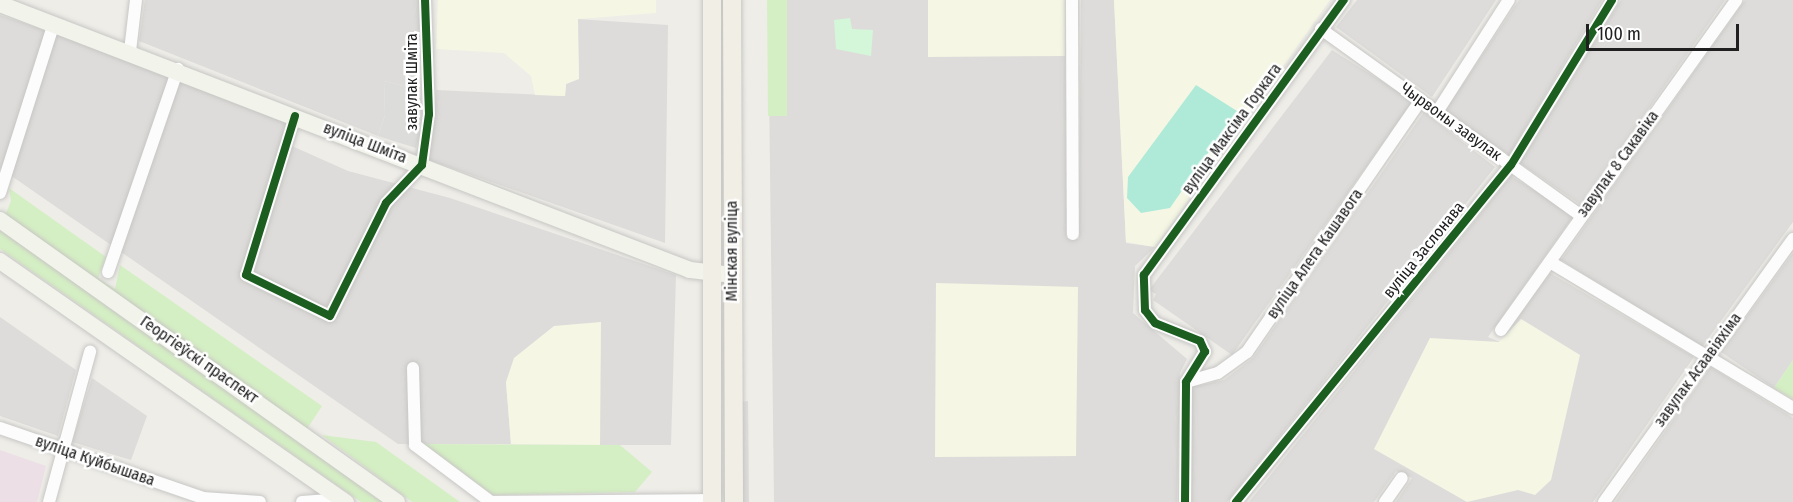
<!DOCTYPE html>
<html>
<head>
<meta charset="utf-8">
<style>
  body { margin:0 }
  #map { position:relative; width:1793px; height:502px; overflow:hidden; background:#eeede8; font-family:"Fira Sans Condensed",sans-serif }
  div>[style] { position:absolute }
  [style*='--x'] { left:calc(var(--x)*1px); top:calc(var(--y)*1px); width:calc(var(--w)*1px); rotate:calc(var(--a)*1deg) }
  .residential>* { inset:0; background:#dddcda }
  .industrial>* { inset:0; background:#ece0e6 }
  .education>* { inset:0; background:#f5f7e4 }
  .religious>* { inset:0; background:#dcdcda }
  .grass>* { inset:0; background:#d5efc4 }
  .park>* { inset:0; background:#d4f7d9 }
  .pitch>* { inset:0; background:#afead9 }
  .roads { filter:drop-shadow(0 0 2px #c7c6c4) drop-shadow(0 0 2px #c7c6c4) }
  .minor>* { height:12px; margin:-6px; padding:0 6px; transform-origin:6px; border-radius:6px; background:#fcfcfc }
  .secondary>* { height:16px; margin:-8px; padding:0 8px; transform-origin:8px; border-radius:8px; background:#f2f4eb }
  .primary>* { height:18px; margin:-9px; padding:0 9px; transform-origin:9px; border-radius:9px; background:#f1eee5 }
  .cycleway>* { height:8px; margin:-4px; padding:0 4px; transform-origin:4px; border-radius:4px; background:#1b5e20 }
  span { translate:-50% -50%; white-space:nowrap; text-align:center; line-height:1.15; -webkit-text-stroke:5px #fff; paint-order:stroke }
  .street-label { font-size:16px; color:#202020 }
  .scale { position:absolute; left:1586px; top:24px; width:153px; height:27px; box-sizing:border-box; border:3px solid #202020; border-top:0; padding-left:8px; font-size:18px; line-height:21px; white-space:nowrap; color:#202020; -webkit-text-stroke:4px #fff; paint-order:stroke }
</style>
</head>
<body>
<div id="map">
  <div class="residential">
    <div style="clip-path:polygon(145px 0,419px 0,419px 90px,384px 81px,385px 115px,378px 136px,139px 41px)"></div>
    <div style="clip-path:polygon(768px 0,1065px 0,1067px 238px,1079px 239px,1081px 0,1114px 0,1126px 243px,1155px 247px,1135px 266px,1133px 313px,1187px 359px,1180px 373px,1177px 502px,774px 502px)"></div>
    <div style="clip-path:polygon(1357px 0,1496px 0,1432px 97px,1336px 27px)"></div>
    <div style="clip-path:polygon(1519px 0,1602px 0,1509px 155px,1445px 111px)"></div>
    <div style="clip-path:polygon(1621px 0,1725px 0,1581px 205px,1520px 163px)"></div>
    <div style="clip-path:polygon(1745px 0,1793px 0,1793px 222px,1702px 347px,1561px 260px)"></div>
    <div style="clip-path:polygon(0 15px,183px 77px,286px 123px,283px 142px,348px 171px,450px 198px,676px 275px,671px 445px,600px 445px,600px 322px,506px 382px,511px 444px,398px 444px,0 168px)"></div>
    <div style="clip-path:polygon(577px 19px,668px 25px,665px 243px,429px 160px,436px 90px,565px 96px,566px 84px,579px 78px)"></div>
    <div style="clip-path:polygon(1332px 50px,1413px 101px,1232px 355px,1153px 300px,1156px 294px,1149px 290px)"></div>
    <div style="clip-path:polygon(1424px 112px,1495px 167px,1227px 502px,1192px 502px,1192px 387px,1224px 380px,1253px 358px)"></div>
    <div style="clip-path:polygon(1511px 176px,1574px 215px,1488px 337px,1500px 342px,1550px 273px,1694px 357px,1593px 502px,1396px 502px,1412px 478px,1396px 471px,1374px 502px,1249px 502px)"></div>
    <div style="clip-path:polygon(1793px 253px,1793px 360px,1774px 388px,1721px 352px)"></div>
    <div style="clip-path:polygon(0 317px,76px 370px,58px 436px,0 416px)"></div>
    <div style="clip-path:polygon(1711px 367px,1793px 418px,1793px 502px,1615px 502px)"></div>
    <div style="clip-path:polygon(92px 378px,147px 416px,131px 460px,72px 442px)"></div>
    <div style="clip-path:polygon(748px 401px,749px 502px,742px 502px,740px 402px)"></div>
  </div>
  <div class="industrial">
    <div style="clip-path:polygon(0 450px,46px 466px,37px 502px,0 502px)"></div>
  </div>
  <div class="education">
    <div style="clip-path:polygon(438px 0,656px 0,656px 13px,578px 19px,579px 79px,566px 84px,565px 96px,535px 95px,531px 76px,504px 53px,436px 49px)"></div>
    <div style="clip-path:polygon(928px 0,1065px 0,1065px 56px,928px 57px)"></div>
    <div style="clip-path:polygon(1114px 0,1330px 0,1155px 247px,1126px 242px)"></div>
    <div style="clip-path:polygon(936px 283px,1078px 287px,1076px 456px,935px 457px)"></div>
    <div style="clip-path:polygon(1521px 319px,1580px 355px,1551px 480px,1535px 495px,1518px 490px,1467px 502px,1374px 449px,1430px 338px,1499px 342px)"></div>
    <div style="clip-path:polygon(601px 322px,600px 445px,511px 444px,506px 382px,514px 358px,554px 326px)"></div>
  </div>
  <div class="religious">
    <div style="clip-path:polygon(384px 81px,419px 90px,425px 118px,416px 148px,378px 136px,385px 115px)"></div>
  </div>
  <div class="grass">
    <div style="clip-path:polygon(767px 0,787px 0,787px 116px,768px 116px)"></div>
    <div style="clip-path:polygon(9px 188px,106px 257px,98px 278px,115px 289px,120px 265px,322px 406px,307px 429px,0 212px,6px 213px,11px 201px)"></div>
    <div style="clip-path:polygon(0 230px,382px 502px,361px 502px,0 249px)"></div>
    <div style="clip-path:polygon(1793px 360px,1793px 399px,1774px 388px)"></div>
    <div style="clip-path:polygon(322px 435px,376px 442px,460px 502px,412px 502px)"></div>
    <div style="clip-path:polygon(423px 444px,620px 445px,652px 472px,635px 492px,493px 495px)"></div>
  </div>
  <div class="park">
    <div style="clip-path:polygon(850px 18px,852px 29px,873px 30px,871px 56px,836px 49px,834px 20px)"></div>
  </div>
  <div class="pitch">
    <div style="clip-path:polygon(1196px 85px,1237px 111px,1170px 208px,1141px 213px,1127px 198px,1128px 177px)"></div>
  </div>
  <div class="roads">
    <div class="minor">
      <div style="--x:1072;--y:0;--w:234;--a:89.8"></div>
      <div style="--x:1321;--y:29;--w:320;--a:35.7"></div>
      <div style="--x:130;--y:51;--w:51;--a:-83.3"></div>
      <div style="--x:1437;--y:112;--w:133;--a:-57.3"></div>
      <div style="--x:295;--y:116;--w:166;--a:107.1"></div>
      <div style="--x:246;--y:275;--w:93;--a:26"></div>
      <div style="--x:330;--y:316;--w:126;--a:-63.6"></div>
      <div style="--x:386;--y:203;--w:52;--a:-46.5"></div>
      <div style="--x:422;--y:165;--w:51;--a:-82.2"></div>
      <div style="--x:429;--y:114;--w:114;--a:-92"></div>
      <div style="--x:0;--y:193;--w:178;--a:-72.4"></div>
      <div style="--x:1550;--y:262;--w:283;--a:31"></div>
      <div style="--x:108;--y:272;--w:215;--a:-71"></div>
      <div style="--x:1501;--y:330;--w:405;--a:-54.5"></div>
      <div style="--x:413;--y:368;--w:77;--a:88.5"></div>
      <div style="--x:415;--y:445;--w:95;--a:36.9"></div>
      <div style="--x:491;--y:502;--w:221;--a:-0.5"></div>
      <div style="--x:1186;--y:382;--w:33;--a:-16"></div>
      <div style="--x:1218;--y:373;--w:36;--a:-36"></div>
      <div style="--x:1247;--y:352;--w:306;--a:-55.4"></div>
      <div style="--x:0;--y:428;--w:215;--a:19"></div>
      <div style="--x:203;--y:498;--w:57;--a:4"></div>
      <div style="--x:49;--y:502;--w:156;--a:-74.7"></div>
      <div style="--x:302;--y:502;--w:40;--a:-4.3"></div>
      <div style="--x:1185;--y:502;--w:120;--a:-89.5"></div>
      <div style="--x:1186;--y:382;--w:36;--a:-58"></div>
      <div style="--x:1205;--y:352;--w:12;--a:-114"></div>
      <div style="--x:1200;--y:341;--w:48;--a:-158.2"></div>
      <div style="--x:1155;--y:323;--w:16;--a:-128"></div>
      <div style="--x:1145;--y:310;--w:35;--a:-92"></div>
      <div style="--x:1144;--y:275;--w:340;--a:-54"></div>
      <div style="--x:1236;--y:502;--w:435;--a:-50.8"></div>
      <div style="--x:1511;--y:165;--w:193;--a:-58.5"></div>
      <div style="--x:1385;--y:502;--w:29;--a:-55"></div>
      <div style="--x:1604;--y:502;--w:324;--a:-54.3"></div>
    </div>
    <div class="secondary">
      <div style="--x:0;--y:4;--w:739;--a:21.08"></div>
      <div style="--x:690;--y:270;--w:42;--a:6.8"></div>
      <div style="--x:0;--y:220;--w:487;--a:35.4"></div>
      <div style="--x:0;--y:261;--w:422;--a:34.9"></div>
    </div>
    <div class="primary">
      <div style="--x:712;--y:0;--w:502;--a:90"></div>
      <div style="--x:732;--y:0;--w:502;--a:89.77"></div>
    </div>
  </div>
  <div class="cycleway">
    <div style="--x:295;--y:116;--w:166;--a:107.1"></div>
    <div style="--x:246;--y:275;--w:93;--a:26"></div>
    <div style="--x:330;--y:316;--w:126;--a:-63.6"></div>
    <div style="--x:386;--y:203;--w:52;--a:-46.5"></div>
    <div style="--x:422;--y:165;--w:51;--a:-82.2"></div>
    <div style="--x:429;--y:114;--w:114;--a:-92"></div>
    <div style="--x:1185;--y:502;--w:120;--a:-89.5"></div>
    <div style="--x:1186;--y:382;--w:36;--a:-58"></div>
    <div style="--x:1205;--y:352;--w:12;--a:-114"></div>
    <div style="--x:1200;--y:341;--w:48;--a:-158.2"></div>
    <div style="--x:1155;--y:323;--w:16;--a:-128"></div>
    <div style="--x:1145;--y:310;--w:35;--a:-92"></div>
    <div style="--x:1144;--y:275;--w:340;--a:-54"></div>
    <div style="--x:1236;--y:502;--w:435;--a:-50.8"></div>
    <div style="--x:1511;--y:165;--w:193;--a:-58.5"></div>
  </div>
  <div class="street-label">
    <span style="left:412px;top:82px;rotate:-90deg">завулак Шміта</span>
    <span style="left:1451px;top:122px;rotate:36deg">Чырвоны завулак</span>
    <span style="left:1232px;top:129px;rotate:-54deg">вуліца Максіма Горкага</span>
    <span style="left:365px;top:143px;rotate:21deg">вуліца Шміта</span>
    <span style="left:1618px;top:164px;rotate:-54deg">завулак 8 Сакавіка</span>
    <span style="left:1424px;top:250px;rotate:-51deg">вуліца Заслонава</span>
    <span style="left:732px;top:251px;rotate:-90deg">Мінская вуліца</span>
    <span style="left:1315px;top:254px;rotate:-55deg">вуліца Алега Кашавога</span>
    <span style="left:199px;top:360px;rotate:35deg">Георгіеўскі праспект</span>
    <span style="left:1698px;top:370px;rotate:-54deg">завулак Асаавіяхіма</span>
    <span style="left:95px;top:461px;rotate:19deg">вуліца Куйбышава</span>
  </div>
  <div class="scale">100 m</div>
</div>
</body>
</html>
